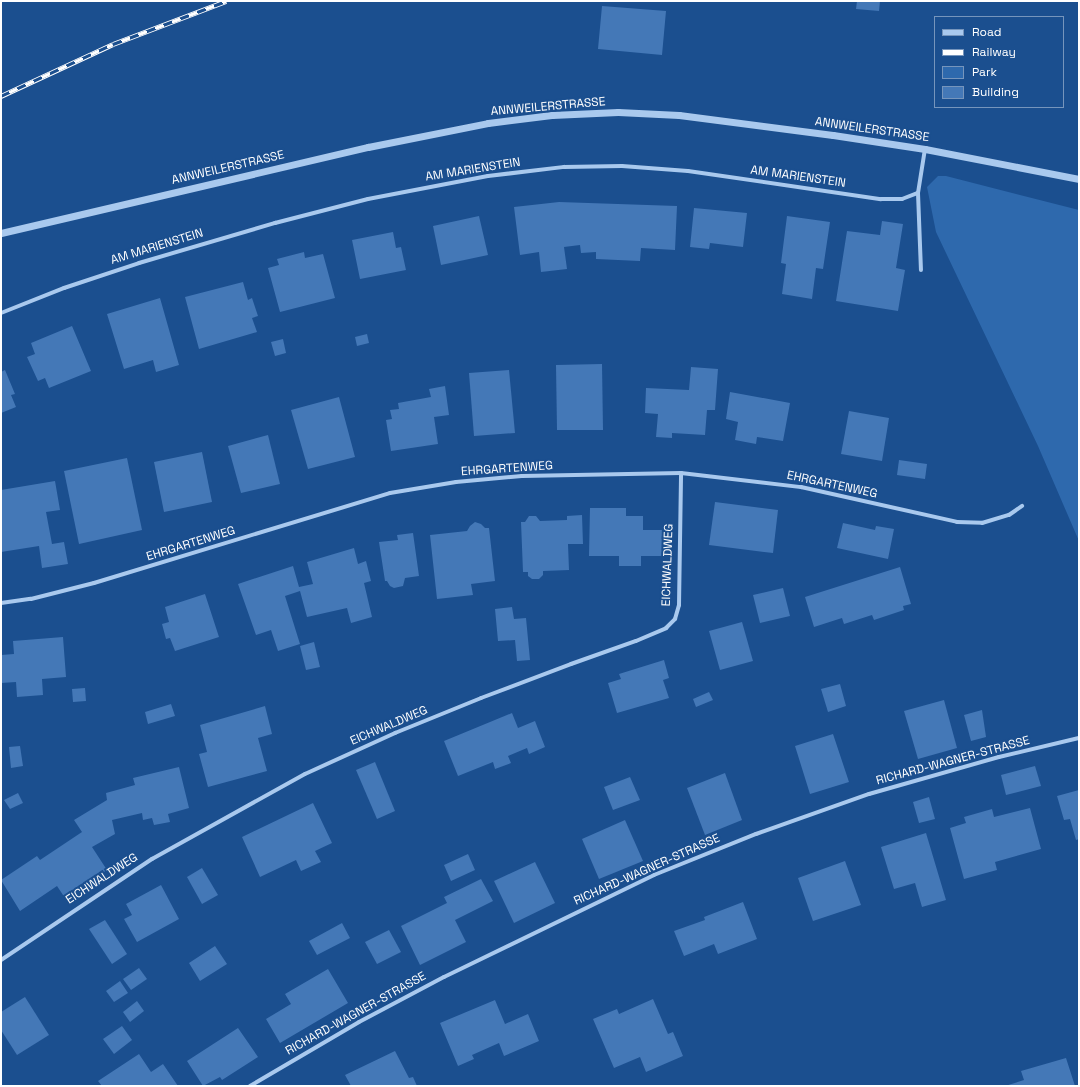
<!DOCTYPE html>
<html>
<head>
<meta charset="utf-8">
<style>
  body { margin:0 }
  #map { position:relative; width:1080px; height:1087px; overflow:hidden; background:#1b4f8f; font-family:"Space Grotesk",sans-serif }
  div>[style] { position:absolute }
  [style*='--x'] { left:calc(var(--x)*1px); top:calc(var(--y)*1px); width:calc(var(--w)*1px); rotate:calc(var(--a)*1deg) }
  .green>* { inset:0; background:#2e69ad }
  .building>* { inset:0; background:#4478b7 }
  .minor>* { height:4px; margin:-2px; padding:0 2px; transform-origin:2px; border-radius:2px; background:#a9c9ee }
  .tertiary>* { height:7px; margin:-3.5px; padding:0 3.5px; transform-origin:3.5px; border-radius:3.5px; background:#a9c9ee }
  .rail>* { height:4.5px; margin-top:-2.25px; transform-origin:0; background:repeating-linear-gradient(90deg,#1b4f8f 0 9px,#fff 0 18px); box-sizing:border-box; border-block:1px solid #fff }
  span { translate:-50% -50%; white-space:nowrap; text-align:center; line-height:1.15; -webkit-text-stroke:4px #1b4f8f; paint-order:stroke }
  .street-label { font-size:12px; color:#fff }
  .frame { position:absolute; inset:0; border:2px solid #fff; pointer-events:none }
  .legend { position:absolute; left:934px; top:16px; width:130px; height:92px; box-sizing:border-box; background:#1b4f8f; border:1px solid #7695bc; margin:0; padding:5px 7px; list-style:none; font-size:12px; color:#fff }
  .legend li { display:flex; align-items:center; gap:8px; height:20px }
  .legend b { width:20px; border:1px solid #7695bc }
</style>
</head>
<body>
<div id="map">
  <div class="green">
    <div style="clip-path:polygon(938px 176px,946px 176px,1079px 210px,1079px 541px,1038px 446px,936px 232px,927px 187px)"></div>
  </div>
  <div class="building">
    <div style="clip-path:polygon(857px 1px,880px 1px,879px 11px,856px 9px)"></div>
    <div style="clip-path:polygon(602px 6px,666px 11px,662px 55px,598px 49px)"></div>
    <div style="clip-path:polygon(559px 202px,677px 206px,675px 250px,641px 248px,640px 261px,596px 259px,596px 252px,581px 253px,580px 245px,564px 247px,567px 269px,541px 272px,539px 252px,520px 255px,514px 207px)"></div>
    <div style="clip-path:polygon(694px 208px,747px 213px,743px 247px,710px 243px,709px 249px,690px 247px)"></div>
    <div style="clip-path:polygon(479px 216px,488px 255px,441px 265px,433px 226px)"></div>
    <div style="clip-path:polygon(787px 216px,830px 222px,823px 269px,816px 268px,812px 299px,782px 294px,786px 264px,781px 263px)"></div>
    <div style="clip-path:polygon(882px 221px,903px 224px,896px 268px,905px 270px,898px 311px,836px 301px,847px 231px,880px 235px)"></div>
    <div style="clip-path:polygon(393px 232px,396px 248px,401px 247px,406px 270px,360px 279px,352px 240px)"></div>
    <div style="clip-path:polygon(304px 252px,305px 258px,323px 254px,335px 298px,280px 312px,268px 268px,279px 265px,277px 259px)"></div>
    <div style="clip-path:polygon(243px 282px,248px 300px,252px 298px,258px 316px,252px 318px,257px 332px,199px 349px,185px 297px)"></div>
    <div style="clip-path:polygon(160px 298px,179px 365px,156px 372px,153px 360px,124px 369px,107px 314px)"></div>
    <div style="clip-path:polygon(72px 326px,91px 371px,49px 388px,45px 378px,38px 381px,27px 357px,35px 354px,31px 343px)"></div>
    <div style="clip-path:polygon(367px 334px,369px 343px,357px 346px,355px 337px)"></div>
    <div style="clip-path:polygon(283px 339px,286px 353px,275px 356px,271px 342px)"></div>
    <div style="clip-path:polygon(602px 364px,603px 430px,557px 430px,556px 365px)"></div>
    <div style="clip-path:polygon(691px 367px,718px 369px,715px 410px,707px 410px,705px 435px,672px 433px,672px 438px,656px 437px,658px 414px,645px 413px,646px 388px,689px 390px)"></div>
    <div style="clip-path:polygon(5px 370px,15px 394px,11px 395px,16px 407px,1px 413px,1px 372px)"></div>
    <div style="clip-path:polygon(509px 370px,515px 433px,474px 436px,469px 373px)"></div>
    <div style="clip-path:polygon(445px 386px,449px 415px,434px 417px,438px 444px,391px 451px,386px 420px,392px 419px,390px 410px,399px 409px,398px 403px,431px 397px,429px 389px)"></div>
    <div style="clip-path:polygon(730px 392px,790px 403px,783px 441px,757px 437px,756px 444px,735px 440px,738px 422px,726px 419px)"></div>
    <div style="clip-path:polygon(339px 397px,355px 457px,308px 469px,291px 410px)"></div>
    <div style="clip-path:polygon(849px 411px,889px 418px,882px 461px,841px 454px)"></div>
    <div style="clip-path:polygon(268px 435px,280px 484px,241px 493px,228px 446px)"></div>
    <div style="clip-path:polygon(202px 452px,212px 502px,164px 512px,154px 462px)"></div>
    <div style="clip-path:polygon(127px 458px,142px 530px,79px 544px,64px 471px)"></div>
    <div style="clip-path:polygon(899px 460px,927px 464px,925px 479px,897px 475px)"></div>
    <div style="clip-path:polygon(55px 481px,60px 510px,46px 512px,52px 544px,64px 542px,68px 564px,42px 568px,39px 546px,1px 552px,1px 490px)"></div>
    <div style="clip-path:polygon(715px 502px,778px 510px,773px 553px,709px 545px)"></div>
    <div style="clip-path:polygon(590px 508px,626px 508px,626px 516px,643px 516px,643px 530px,666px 530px,665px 556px,641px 556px,641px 566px,619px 566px,619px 556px,589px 556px)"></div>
    <div style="clip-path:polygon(582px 515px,583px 544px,568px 544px,569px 570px,543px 571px,543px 575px,539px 579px,532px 579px,528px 576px,528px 572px,523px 572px,521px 522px,525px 522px,529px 516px,536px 516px,540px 521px,567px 520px,567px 516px)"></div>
    <div style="clip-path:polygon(475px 522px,481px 524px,485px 528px,489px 528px,495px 581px,471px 584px,473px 595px,437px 599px,430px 535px,467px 531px,470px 526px)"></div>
    <div style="clip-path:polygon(843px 523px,875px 530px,876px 526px,894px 529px,888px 559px,837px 548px)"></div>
    <div style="clip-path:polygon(413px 533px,419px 576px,405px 578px,403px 586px,394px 588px,390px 586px,387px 581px,385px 581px,379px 542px,398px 540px,397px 535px)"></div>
    <div style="clip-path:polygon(354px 548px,358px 564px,366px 561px,371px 581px,364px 583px,372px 617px,351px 623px,347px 608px,307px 617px,300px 591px,285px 596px,300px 644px,278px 651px,271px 630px,256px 635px,238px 584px,293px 566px,299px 587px,313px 584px,307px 562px)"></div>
    <div style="clip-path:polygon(900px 567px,911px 604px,903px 606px,904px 610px,874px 620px,872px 615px,844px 624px,842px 618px,814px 627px,805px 597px)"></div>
    <div style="clip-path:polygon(783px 588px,790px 616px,760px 623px,753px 595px)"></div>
    <div style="clip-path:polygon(205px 594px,219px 637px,175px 651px,170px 638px,166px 639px,162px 624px,169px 622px,165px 607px)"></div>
    <div style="clip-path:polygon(512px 607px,514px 619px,526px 618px,530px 660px,517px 661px,515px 640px,498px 641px,495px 609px)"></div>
    <div style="clip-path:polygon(742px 622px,753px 661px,720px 670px,709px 631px)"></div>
    <div style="clip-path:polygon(63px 637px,66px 677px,42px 679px,43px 695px,17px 697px,16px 682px,1px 683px,1px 655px,14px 654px,13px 641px)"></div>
    <div style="clip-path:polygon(314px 642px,320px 667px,306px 670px,300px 646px)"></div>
    <div style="clip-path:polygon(664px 660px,669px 678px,663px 680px,669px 698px,617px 713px,608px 683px,621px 679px,619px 674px)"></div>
    <div style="clip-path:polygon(840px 684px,846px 706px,828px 712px,821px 689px)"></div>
    <div style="clip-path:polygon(85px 688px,86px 701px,73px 702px,72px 689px)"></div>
    <div style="clip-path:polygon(709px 692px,713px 700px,696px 707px,693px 699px)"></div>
    <div style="clip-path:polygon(944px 700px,957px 748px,918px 759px,904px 711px)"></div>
    <div style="clip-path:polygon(171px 704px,175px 716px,148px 724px,145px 712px)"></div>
    <div style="clip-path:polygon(265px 706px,272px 734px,258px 738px,267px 771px,208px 787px,199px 754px,207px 752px,200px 725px)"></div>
    <div style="clip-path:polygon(982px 710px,986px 737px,971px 741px,964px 715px)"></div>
    <div style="clip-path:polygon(512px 713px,518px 728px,535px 721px,545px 747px,529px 754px,527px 748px,508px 756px,511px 763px,495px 769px,493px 762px,458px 776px,444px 741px)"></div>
    <div style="clip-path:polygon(833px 734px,849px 782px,810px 794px,795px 746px)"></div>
    <div style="clip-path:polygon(20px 746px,23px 766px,11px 768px,9px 747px)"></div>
    <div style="clip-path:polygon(375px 762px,395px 811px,377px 819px,356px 770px)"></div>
    <div style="clip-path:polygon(1035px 766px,1041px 786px,1006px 795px,1001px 775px)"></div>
    <div style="clip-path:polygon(179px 767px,189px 808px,168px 814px,170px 822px,154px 825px,152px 818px,143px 820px,142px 813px,112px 820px,115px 834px,92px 847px,107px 870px,65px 898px,57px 886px,20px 911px,1px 880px,37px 856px,40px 860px,82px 832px,74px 820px,107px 800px,106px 793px,135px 785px,133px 778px)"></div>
    <div style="clip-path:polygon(725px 773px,742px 820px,705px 835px,687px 788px)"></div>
    <div style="clip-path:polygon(630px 777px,640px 800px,613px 810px,604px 787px)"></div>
    <div style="clip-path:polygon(1079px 790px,1079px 839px,1076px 840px,1070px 819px,1064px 820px,1057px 796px)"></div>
    <div style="clip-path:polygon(18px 793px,23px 803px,10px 809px,4px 800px)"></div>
    <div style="clip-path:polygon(929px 797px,935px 819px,919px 823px,913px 802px)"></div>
    <div style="clip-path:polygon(313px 803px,332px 843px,315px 851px,321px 862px,301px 871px,296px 860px,260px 877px,242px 837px)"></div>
    <div style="clip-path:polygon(1030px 808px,1041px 849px,995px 862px,997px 870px,964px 879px,950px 828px,966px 823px,964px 817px,992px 809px,994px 817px)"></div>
    <div style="clip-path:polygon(625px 820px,643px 861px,599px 879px,582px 839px)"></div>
    <div style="clip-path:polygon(926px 833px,946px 900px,922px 907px,915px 883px,894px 889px,881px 847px)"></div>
    <div style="clip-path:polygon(468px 854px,475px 870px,451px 881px,444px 865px)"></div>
    <div style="clip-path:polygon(845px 861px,861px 905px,813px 921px,798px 878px)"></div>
    <div style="clip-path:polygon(535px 862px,555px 903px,514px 923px,494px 881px)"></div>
    <div style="clip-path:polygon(202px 868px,218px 895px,202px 904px,187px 877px)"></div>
    <div style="clip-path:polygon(481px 879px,493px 901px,455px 920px,466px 942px,420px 965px,401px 926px,447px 903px,444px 897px)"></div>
    <div style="clip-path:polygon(161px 885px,179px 919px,137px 942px,124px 919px,132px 915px,126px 904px)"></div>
    <div style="clip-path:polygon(743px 902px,757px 939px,718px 954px,714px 944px,684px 956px,674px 931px,705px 920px,704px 917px)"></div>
    <div style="clip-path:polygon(105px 920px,127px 954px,112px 964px,89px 929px)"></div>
    <div style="clip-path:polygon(342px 923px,350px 938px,317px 955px,309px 941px)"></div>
    <div style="clip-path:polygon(389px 930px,401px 952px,377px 964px,365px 942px)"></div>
    <div style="clip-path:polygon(215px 946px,227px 964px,200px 981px,189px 963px)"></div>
    <div style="clip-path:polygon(139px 968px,147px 979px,131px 990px,123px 979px)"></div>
    <div style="clip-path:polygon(328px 969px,348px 1003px,280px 1043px,266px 1019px,291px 1004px,285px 994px)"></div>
    <div style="clip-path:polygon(120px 981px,128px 993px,114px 1002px,106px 991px)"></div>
    <div style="clip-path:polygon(25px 997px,49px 1035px,17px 1055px,1px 1030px,1px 1012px)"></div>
    <div style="clip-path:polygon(653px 999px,668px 1034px,673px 1032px,683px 1056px,646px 1072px,640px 1057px,614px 1068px,593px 1019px,617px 1009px,619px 1014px)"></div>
    <div style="clip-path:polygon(495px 1000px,505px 1024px,528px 1014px,539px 1041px,504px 1056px,499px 1043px,472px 1055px,474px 1059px,458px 1066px,440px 1023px)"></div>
    <div style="clip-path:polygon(137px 1001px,144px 1011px,130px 1022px,123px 1012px)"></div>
    <div style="clip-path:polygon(122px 1026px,132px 1040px,114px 1054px,103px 1039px)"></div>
    <div style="clip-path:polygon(238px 1028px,258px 1057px,222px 1080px,220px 1077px,203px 1086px,187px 1061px)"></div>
    <div style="clip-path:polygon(395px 1051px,409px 1078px,413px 1077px,417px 1086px,351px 1086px,345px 1075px)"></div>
    <div style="clip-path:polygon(139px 1054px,151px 1072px,163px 1064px,178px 1086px,102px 1086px,98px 1081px)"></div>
    <div style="clip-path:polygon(1066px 1058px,1075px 1086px,1005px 1086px,1024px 1080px,1021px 1071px)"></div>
  </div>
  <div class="minor">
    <div style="--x:918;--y:193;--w:77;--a:87.8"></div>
    <div style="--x:1;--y:313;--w:68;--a:-21.6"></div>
    <div style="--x:64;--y:288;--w:79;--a:-18.4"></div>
    <div style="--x:139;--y:263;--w:142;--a:-16.4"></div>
    <div style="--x:275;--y:223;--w:96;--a:-14.5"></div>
    <div style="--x:368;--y:199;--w:122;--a:-10.9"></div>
    <div style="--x:488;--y:176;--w:77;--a:-6.8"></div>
    <div style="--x:564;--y:167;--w:58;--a:-1"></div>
    <div style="--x:622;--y:166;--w:66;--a:4.3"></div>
    <div style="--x:688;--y:171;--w:195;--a:8.3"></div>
    <div style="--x:881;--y:199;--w:21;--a:0"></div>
    <div style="--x:902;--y:199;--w:17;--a:-21"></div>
    <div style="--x:918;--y:193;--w:45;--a:-81"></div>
    <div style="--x:1;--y:603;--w:30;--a:-8"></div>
    <div style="--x:31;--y:599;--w:65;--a:-14.3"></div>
    <div style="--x:94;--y:583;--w:309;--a:-16.9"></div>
    <div style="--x:390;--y:493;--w:67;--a:-9.5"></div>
    <div style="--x:456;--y:482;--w:66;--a:-5.2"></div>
    <div style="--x:522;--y:476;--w:159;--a:-1.1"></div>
    <div style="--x:681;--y:473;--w:121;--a:6.7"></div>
    <div style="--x:801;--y:487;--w:160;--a:12.6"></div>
    <div style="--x:957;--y:522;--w:25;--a:2"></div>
    <div style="--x:982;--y:523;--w:28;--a:-17"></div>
    <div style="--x:1009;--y:515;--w:16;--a:-35"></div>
    <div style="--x:1;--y:960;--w:182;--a:-33.8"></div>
    <div style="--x:152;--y:859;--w:175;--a:-29.1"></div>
    <div style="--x:305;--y:774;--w:99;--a:-24.5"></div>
    <div style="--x:395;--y:733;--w:93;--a:-22.1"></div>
    <div style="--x:481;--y:698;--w:96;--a:-20.7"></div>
    <div style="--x:571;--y:664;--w:69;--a:-19.5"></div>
    <div style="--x:636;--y:641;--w:33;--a:-23"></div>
    <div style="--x:666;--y:628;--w:13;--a:-45"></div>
    <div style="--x:675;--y:619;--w:15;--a:-74"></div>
    <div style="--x:679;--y:605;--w:132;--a:-89.1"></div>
    <div style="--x:250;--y:1086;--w:126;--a:-30.4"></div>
    <div style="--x:359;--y:1022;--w:96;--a:-27.9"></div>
    <div style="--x:444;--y:977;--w:233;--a:-25.9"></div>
    <div style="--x:654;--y:875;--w:110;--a:-21.9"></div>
    <div style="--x:756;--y:834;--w:120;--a:-19.5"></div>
    <div style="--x:869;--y:794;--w:135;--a:-15.9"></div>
    <div style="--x:999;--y:757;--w:82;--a:-13.4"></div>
  </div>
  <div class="tertiary">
    <div style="--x:1;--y:233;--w:377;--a:-13.2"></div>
    <div style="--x:368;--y:147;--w:122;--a:-11.3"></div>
    <div style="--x:488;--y:123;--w:64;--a:-7.1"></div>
    <div style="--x:552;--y:115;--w:66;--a:-2.6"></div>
    <div style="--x:618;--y:112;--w:61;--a:2.8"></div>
    <div style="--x:679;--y:115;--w:155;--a:7.4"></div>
    <div style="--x:833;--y:135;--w:93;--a:8.7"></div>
    <div style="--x:925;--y:149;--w:157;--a:11"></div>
  </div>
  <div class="rail">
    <div style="--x:1;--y:96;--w:123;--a:-24.9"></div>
    <div style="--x:113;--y:44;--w:121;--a:-20.8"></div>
  </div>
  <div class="street-label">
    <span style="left:548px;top:107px;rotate:-5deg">ANNWEILERSTRASSE</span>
    <span style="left:872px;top:130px;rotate:8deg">ANNWEILERSTRASSE</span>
    <span style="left:228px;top:168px;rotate:-13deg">ANNWEILERSTRASSE</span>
    <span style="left:473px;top:170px;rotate:-9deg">AM MARIENSTEIN</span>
    <span style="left:798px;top:177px;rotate:8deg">AM MARIENSTEIN</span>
    <span style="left:157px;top:247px;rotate:-17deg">AM MARIENSTEIN</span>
    <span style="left:507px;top:469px;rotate:-4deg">EHRGARTENWEG</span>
    <span style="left:832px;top:485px;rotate:12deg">EHRGARTENWEG</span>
    <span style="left:191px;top:544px;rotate:-17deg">EHRGARTENWEG</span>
    <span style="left:668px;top:565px;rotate:-88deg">EICHWALDWEG</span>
    <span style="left:389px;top:726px;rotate:-23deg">EICHWALDWEG</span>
    <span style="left:953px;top:761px;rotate:-15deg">RICHARD-WAGNER-STRASSE</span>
    <span style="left:647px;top:870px;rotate:-24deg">RICHARD-WAGNER-STRASSE</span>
    <span style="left:102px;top:879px;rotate:-33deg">EICHWALDWEG</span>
    <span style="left:356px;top:1014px;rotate:-29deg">RICHARD-WAGNER-STRASSE</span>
  </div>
  <div class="frame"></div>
  <ul class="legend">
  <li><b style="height:5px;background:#a9c9ee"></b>Road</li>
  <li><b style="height:5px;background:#fff"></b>Railway</li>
  <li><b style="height:11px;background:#2e69ad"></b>Park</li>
  <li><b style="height:11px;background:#4478b7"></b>Building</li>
  </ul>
</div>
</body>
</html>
